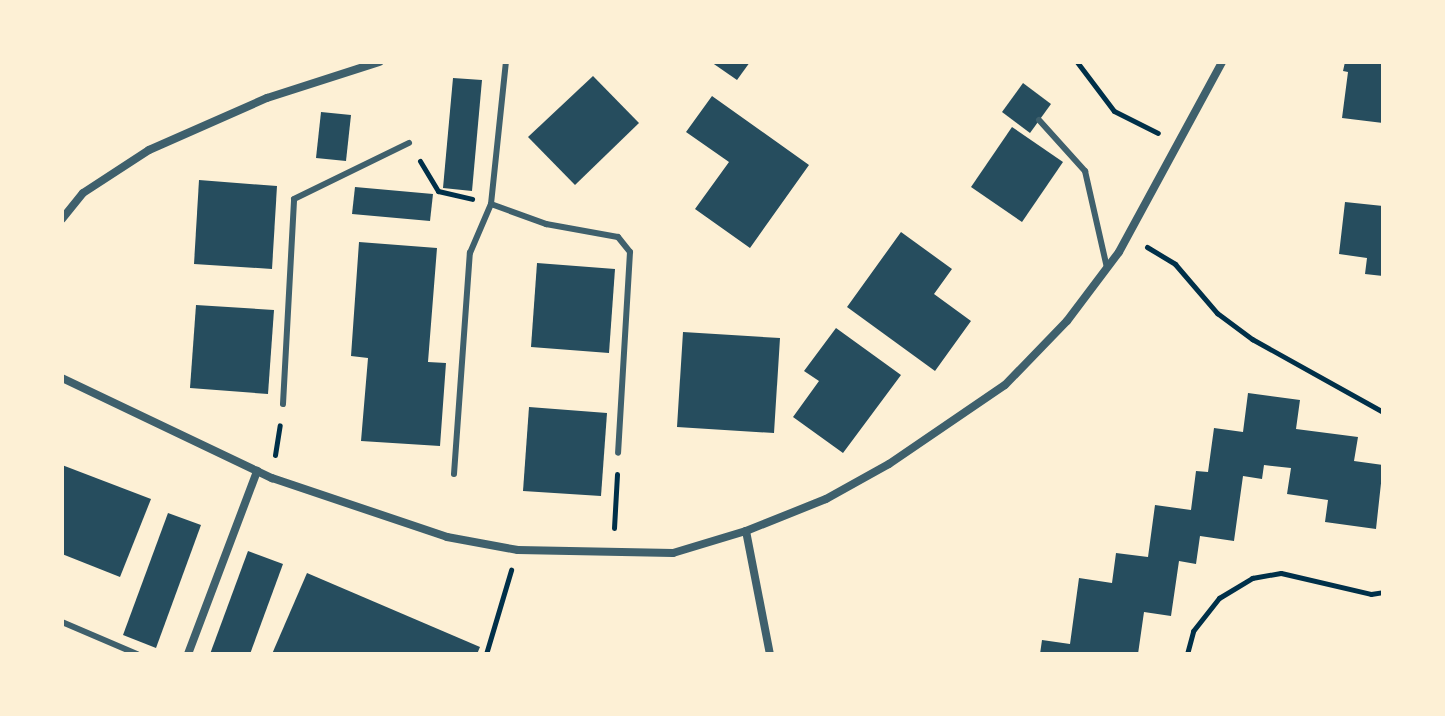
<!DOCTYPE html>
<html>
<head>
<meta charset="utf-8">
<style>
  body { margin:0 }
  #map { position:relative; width:1445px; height:716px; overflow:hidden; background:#fdf0d5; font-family:"DM Sans",sans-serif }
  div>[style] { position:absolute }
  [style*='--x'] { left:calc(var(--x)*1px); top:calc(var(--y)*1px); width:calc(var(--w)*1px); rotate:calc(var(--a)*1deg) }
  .building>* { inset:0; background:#264d5e }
  .path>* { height:5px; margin:-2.5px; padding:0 2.5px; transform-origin:2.5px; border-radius:2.5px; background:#003049 }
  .service>* { height:6px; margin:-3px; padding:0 3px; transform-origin:3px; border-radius:3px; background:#3f606c }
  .minor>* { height:8px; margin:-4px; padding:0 4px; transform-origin:4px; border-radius:4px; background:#3f606c }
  span { translate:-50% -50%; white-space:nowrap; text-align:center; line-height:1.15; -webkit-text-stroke:8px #fdf0d5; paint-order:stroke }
  .frame { position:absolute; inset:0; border:64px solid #fdf0d5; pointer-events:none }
</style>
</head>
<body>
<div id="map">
  <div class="building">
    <div style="clip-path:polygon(711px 62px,750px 62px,737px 80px)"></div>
    <div style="clip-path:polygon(1345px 62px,1383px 62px,1383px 123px,1342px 118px,1348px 72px,1343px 71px)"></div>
    <div style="clip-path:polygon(593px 76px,639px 123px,575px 185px,528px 137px)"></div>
    <div style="clip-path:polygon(453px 78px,482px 80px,472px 191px,443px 188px)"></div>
    <div style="clip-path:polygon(1023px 83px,1051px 104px,1030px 133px,1002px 112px)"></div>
    <div style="clip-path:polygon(712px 96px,809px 165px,750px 248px,695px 209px,729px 162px,686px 132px)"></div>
    <div style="clip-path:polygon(321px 112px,351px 115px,346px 161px,316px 158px)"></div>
    <div style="clip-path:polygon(1012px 127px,1063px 162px,1022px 222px,971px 187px)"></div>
    <div style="clip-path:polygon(199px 180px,277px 186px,272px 269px,194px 264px)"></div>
    <div style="clip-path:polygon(355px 187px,433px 194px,430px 221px,352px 214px)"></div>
    <div style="clip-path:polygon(1345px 202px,1383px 206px,1383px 276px,1365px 274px,1367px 258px,1339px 254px)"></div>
    <div style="clip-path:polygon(901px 232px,952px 269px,934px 294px,971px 321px,935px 371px,847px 307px)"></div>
    <div style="clip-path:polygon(359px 242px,437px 248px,428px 362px,446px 363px,440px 446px,361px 441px,368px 358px,351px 356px)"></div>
    <div style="clip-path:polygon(537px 263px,615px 269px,609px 353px,531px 347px)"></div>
    <div style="clip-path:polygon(196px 305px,274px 310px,268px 394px,190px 388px)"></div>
    <div style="clip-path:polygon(836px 328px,901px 375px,843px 453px,793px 417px,819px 381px,804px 371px)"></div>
    <div style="clip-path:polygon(683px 332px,780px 338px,774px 433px,677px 427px)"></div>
    <div style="clip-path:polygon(1248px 393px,1300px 400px,1296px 429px,1358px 437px,1354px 461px,1383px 465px,1376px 529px,1325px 522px,1328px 500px,1287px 494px,1291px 468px,1264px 465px,1262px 479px,1243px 476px,1234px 541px,1200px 536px,1196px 564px,1179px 561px,1171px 616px,1144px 612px,1138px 654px,1040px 654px,1042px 640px,1070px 644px,1079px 578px,1112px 583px,1116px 553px,1148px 557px,1155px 505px,1191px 510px,1196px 471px,1208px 472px,1214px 428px,1243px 432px)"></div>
    <div style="clip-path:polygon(529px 407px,607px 413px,601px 496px,523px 491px)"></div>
    <div style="clip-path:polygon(62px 465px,151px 499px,120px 577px,62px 554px)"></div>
    <div style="clip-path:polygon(168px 513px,201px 525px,156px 648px,123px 635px)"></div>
    <div style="clip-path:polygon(248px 551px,283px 564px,250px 654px,210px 654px)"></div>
    <div style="clip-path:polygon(307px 573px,480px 647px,477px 654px,272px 654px)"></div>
  </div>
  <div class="path">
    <div style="--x:1077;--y:62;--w:61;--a:52.9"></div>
    <div style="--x:1114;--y:111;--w:49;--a:26.6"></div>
    <div style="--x:420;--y:161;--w:35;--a:59"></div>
    <div style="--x:438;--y:191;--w:35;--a:13"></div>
    <div style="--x:1147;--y:247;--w:33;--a:31"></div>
    <div style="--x:1175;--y:264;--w:65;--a:49.4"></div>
    <div style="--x:1217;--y:313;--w:44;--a:36.6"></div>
    <div style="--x:1252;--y:339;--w:150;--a:29.1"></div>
    <div style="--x:275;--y:455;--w:30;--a:-81"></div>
    <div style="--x:614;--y:528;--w:54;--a:-86.8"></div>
    <div style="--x:486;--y:654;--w:88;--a:-73.4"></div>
    <div style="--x:1187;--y:654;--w:24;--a:-75"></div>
    <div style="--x:1193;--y:631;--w:42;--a:-51.8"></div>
    <div style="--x:1219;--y:598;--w:39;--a:-31"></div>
    <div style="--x:1252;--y:578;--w:29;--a:-10"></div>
    <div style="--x:1281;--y:573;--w:92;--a:13.1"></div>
    <div style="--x:1371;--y:594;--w:12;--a:-9"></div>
  </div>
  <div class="service">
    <div style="--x:1039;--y:120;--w:69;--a:48"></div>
    <div style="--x:1085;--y:171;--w:99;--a:77.2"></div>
    <div style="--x:491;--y:204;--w:59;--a:20"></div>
    <div style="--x:546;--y:224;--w:73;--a:10.2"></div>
    <div style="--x:618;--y:237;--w:19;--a:51"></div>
    <div style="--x:630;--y:252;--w:201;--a:93.4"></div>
    <div style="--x:283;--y:404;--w:205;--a:-86.9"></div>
    <div style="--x:294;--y:199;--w:128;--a:-26"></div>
    <div style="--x:454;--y:474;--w:222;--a:-85.9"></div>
    <div style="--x:470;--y:253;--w:53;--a:-66.8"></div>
    <div style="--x:491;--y:204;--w:143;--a:-84"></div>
    <div style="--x:62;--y:622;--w:82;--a:23.1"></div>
  </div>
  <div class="minor">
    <div style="--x:62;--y:219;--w:33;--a:-51"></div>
    <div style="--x:83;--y:193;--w:79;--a:-33.1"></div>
    <div style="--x:149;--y:150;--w:129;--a:-23.8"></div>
    <div style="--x:267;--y:98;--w:118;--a:-17.8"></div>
    <div style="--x:62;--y:378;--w:233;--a:25.5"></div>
    <div style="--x:272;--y:478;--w:185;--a:18.6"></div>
    <div style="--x:447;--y:537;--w:72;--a:10.4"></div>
    <div style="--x:518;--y:550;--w:155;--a:1.1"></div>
    <div style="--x:673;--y:553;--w:76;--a:-16.8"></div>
    <div style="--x:746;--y:531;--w:86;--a:-21.8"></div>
    <div style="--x:826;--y:499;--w:72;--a:-29.1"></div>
    <div style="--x:889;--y:464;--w:140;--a:-34.3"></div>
    <div style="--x:1005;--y:385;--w:89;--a:-45.9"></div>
    <div style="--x:1067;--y:321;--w:86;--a:-53"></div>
    <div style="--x:1119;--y:252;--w:216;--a:-61.5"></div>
    <div style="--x:746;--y:531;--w:125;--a:79"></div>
    <div style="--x:188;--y:654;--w:196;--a:-69.3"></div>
  </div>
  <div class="frame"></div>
</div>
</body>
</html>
